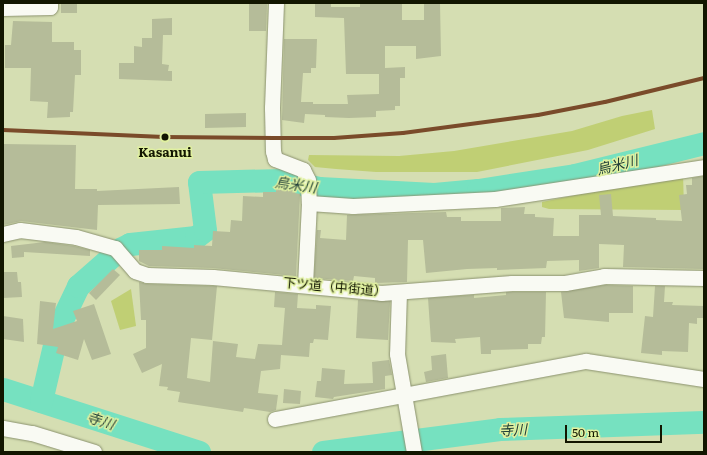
<!DOCTYPE html>
<html>
<head>
<meta charset="utf-8">
<style>
  body { margin:0 }
  #map { position:relative; width:707px; height:455px; overflow:hidden; background:#d5deb2; font-family:Literata,"Noto Sans JP",serif }
  div>[style] { position:absolute }
  [style*='--x'] { left:calc(var(--x)*1px); top:calc(var(--y)*1px); width:calc(var(--w)*1px); rotate:calc(var(--a)*1deg) }
  .green>* { inset:0; background:#c0cf74 }
  .river>* { height:23px; margin:-11.5px; padding:0 11.5px; transform-origin:11.5px; border-radius:11.5px; background:#76e1c0 }
  .building>* { inset:0; background:#b5bc99 }
  .roads { filter:drop-shadow(0 0 1px #8b926f) drop-shadow(0 0 1px #8b926f) }
  .minor>* { height:15px; margin:-7.5px; padding:0 7.5px; transform-origin:7.5px; border-radius:7.5px; background:#f9faf3 }
  .rail-1>* { height:4px; margin:-2px; padding:0 2px; transform-origin:2px; border-radius:2px; background:#7a4b2a }
  .dots>* { width:11px; height:11px; translate:-50% -50%; box-sizing:border-box; border:2px solid #e0f0a0; border-radius:50% }
  span { translate:-50% -50%; white-space:nowrap; text-align:center; line-height:1.15; -webkit-text-stroke:3px #e0f0a0; paint-order:stroke }
  .stop-label { font-size:13px; color:#121600; font-weight:700 }
  .street-label { font-size:13px; color:#121600 }
  .water-label { font-size:14px; color:#214039; font-style:italic }
  .frame { position:absolute; inset:0; border:4px solid #121600; pointer-events:none }
  .scale { position:absolute; left:565px; top:425px; width:97px; height:18px; box-sizing:border-box; border:2px solid #121600; border-top:0; padding-left:5px; font-size:12px; line-height:14px; white-space:nowrap; color:#121600; -webkit-text-stroke:3px #e0f0a0; paint-order:stroke }
</style>
</head>
<body>
<div id="map">
  <div class="green">
    <div style="clip-path:polygon(652px 110px,655px 129px,588px 150px,477px 172px,376px 172px,336px 169px,315px 167px,308px 160px,309px 155px,399px 156px,454px 151px,572px 131px,622px 116px)"></div>
    <div style="clip-path:polygon(683px 173px,684px 210px,549px 209px,542px 207px,542px 202px)"></div>
    <div style="clip-path:polygon(131px 289px,136px 326px,120px 330px,111px 301px)"></div>
  </div>
  <div class="river">
    <div style="--x:3;--y:389;--w:206;--a:17.8"></div>
    <div style="--x:41;--y:401;--w:75;--a:-76.9"></div>
    <div style="--x:58;--y:328;--w:47;--a:-64.5"></div>
    <div style="--x:78;--y:286;--w:56;--a:-41.4"></div>
    <div style="--x:120;--y:249;--w:11;--a:-27"></div>
    <div style="--x:130;--y:244;--w:66;--a:-6.1"></div>
    <div style="--x:196;--y:237;--w:11;--a:-38"></div>
    <div style="--x:205;--y:230;--w:48;--a:-97.1"></div>
    <div style="--x:199;--y:182;--w:83;--a:-1.4"></div>
    <div style="--x:282;--y:180;--w:38;--a:12"></div>
    <div style="--x:319;--y:188;--w:115;--a:3"></div>
    <div style="--x:434;--y:194;--w:44;--a:-5.2"></div>
    <div style="--x:478;--y:190;--w:98;--a:-8.8"></div>
    <div style="--x:575;--y:175;--w:133;--a:-13.9"></div>
    <div style="--x:323;--y:452;--w:178;--a:-7.4"></div>
    <div style="--x:500;--y:429;--w:204;--a:-2"></div>
  </div>
  <div class="building">
    <div style="clip-path:polygon(61px 3px,77px 3px,77px 13px,61px 13px)"></div>
    <div style="clip-path:polygon(249px 3px,267px 3px,266px 31px,249px 31px)"></div>
    <div style="clip-path:polygon(315px 3px,331px 3px,331px 7px,360px 7px,360px 3px,402px 3px,402px 20px,424px 20px,424px 3px,440px 3px,441px 56px,416px 59px,416px 46px,385px 46px,385px 68px,405px 67px,405px 78px,400px 78px,400px 106px,395px 106px,395px 110px,376px 111px,376px 117px,349px 118px,325px 117px,325px 115px,305px 114px,304px 123px,282px 120px,284px 39px,317px 39px,316px 68px,311px 68px,311px 73px,303px 73px,301px 102px,313px 102px,313px 104px,348px 104px,347px 95px,379px 94px,379px 74px,346px 74px,344px 18px,315px 17px)"></div>
    <div style="clip-path:polygon(172px 18px,172px 35px,163px 35px,162px 64px,169px 65px,168px 71px,172px 71px,172px 81px,119px 79px,119px 63px,134px 63px,134px 46px,142px 47px,142px 38px,152px 38px,152px 19px)"></div>
    <div style="clip-path:polygon(13px 21px,52px 22px,52px 42px,74px 42px,74px 50px,81px 50px,81px 75px,75px 75px,73px 112px,70px 112px,70px 117px,47px 118px,48px 102px,30px 101px,31px 68px,5px 68px,5px 45px,11px 45px)"></div>
    <div style="clip-path:polygon(246px 113px,246px 127px,205px 128px,205px 114px)"></div>
    <div style="clip-path:polygon(3px 144px,76px 145px,75px 189px,97px 189px,97px 191px,179px 187px,180px 204px,98px 205px,97px 230px,21px 221px,3px 225px)"></div>
    <div style="clip-path:polygon(704px 176px,704px 269px,623px 267px,624px 245px,599px 244px,599px 268px,579px 271px,579px 260px,547px 261px,546px 268px,497px 270px,497px 268px,467px 269px,426px 273px,423px 240px,408px 240px,407px 282px,375px 283px,375px 278px,354px 276px,353px 281px,314px 278px,317px 230px,321px 230px,320px 238px,346px 240px,347px 215px,446px 212px,447px 217px,461px 217px,461px 221px,501px 221px,501px 208px,525px 207px,524px 214px,535px 214px,535px 217px,554px 218px,553px 236px,579px 236px,579px 215px,601px 215px,599px 195px,611px 194px,613px 216px,656px 218px,656px 220px,682px 221px,679px 195px,687px 194px,686px 185px,692px 185px,692px 178px)"></div>
    <div style="clip-path:polygon(276px 189px,295px 190px,295px 193px,300px 194px,296px 276px,213px 268px,149px 266px,139px 261px,139px 250px,162px 250px,162px 246px,194px 248px,194px 245px,212px 246px,213px 231px,230px 232px,231px 220px,242px 221px,243px 196px,263px 197px,263px 192px,276px 192px)"></div>
    <div style="clip-path:polygon(45px 242px,74px 246px,90px 250px,90px 256px,24px 252px,24px 257px,12px 258px,11px 246px)"></div>
    <div style="clip-path:polygon(113px 269px,120px 275px,96px 300px,89px 293px)"></div>
    <div style="clip-path:polygon(3px 272px,17px 272px,18px 282px,21px 282px,22px 297px,3px 298px)"></div>
    <div style="clip-path:polygon(139px 282px,147px 284px,217px 286px,212px 340px,191px 338px,187px 378px,210px 382px,213px 341px,238px 344px,236px 357px,255px 359px,258px 344px,282px 345px,285px 308px,274px 307px,275px 292px,298px 294px,297px 308px,316px 309px,316px 305px,331px 306px,328px 340px,314px 339px,313px 343px,310px 343px,309px 357px,281px 355px,280px 369px,261px 371px,258px 393px,278px 395px,276px 410px,270px 412px,244px 408px,243px 412px,178px 402px,180px 392px,167px 390px,168px 387px,159px 386px,162px 364px,142px 373px,133px 354px,146px 348px,146px 320px,141px 320px)"></div>
    <div style="clip-path:polygon(605px 285px,633px 286px,633px 313px,609px 313px,609px 322px,564px 318px,561px 292px)"></div>
    <div style="clip-path:polygon(655px 286px,665px 286px,664px 302px,673px 302px,672px 305px,704px 306px,704px 318px,697px 318px,697px 324px,689px 323px,688px 352px,662px 351px,662px 355px,641px 353px,645px 316px,653px 317px)"></div>
    <div style="clip-path:polygon(506px 292px,546px 292px,545px 337px,542px 337px,541px 344px,528px 344px,528px 349px,491px 350px,491px 354px,481px 354px,480px 337px,455px 339px,456px 343px,431px 342px,428px 298px,474px 295px,474px 298px,506px 295px)"></div>
    <div style="clip-path:polygon(358px 300px,390px 301px,388px 340px,356px 338px)"></div>
    <div style="clip-path:polygon(40px 301px,56px 303px,53px 329px,77px 321px,73px 311px,94px 304px,111px 354px,92px 360px,84px 339px,78px 360px,56px 353px,58px 347px,37px 344px)"></div>
    <div style="clip-path:polygon(3px 316px,23px 319px,24px 342px,3px 339px)"></div>
    <div style="clip-path:polygon(446px 354px,448px 378px,426px 382px,424px 372px,432px 370px,431px 356px)"></div>
    <div style="clip-path:polygon(389px 360px,392px 375px,385px 376px,385px 389px,334px 397px,333px 399px,315px 397px,317px 381px,321px 381px,322px 368px,345px 370px,344px 384px,373px 383px,372px 362px)"></div>
    <div style="clip-path:polygon(284px 389px,301px 391px,300px 404px,283px 403px)"></div>
  </div>
  <div class="roads">
    <div class="minor">
      <div style="--x:276;--y:3;--w:105;--a:92.2"></div>
      <div style="--x:272;--y:108;--w:43;--a:88.7"></div>
      <div style="--x:273;--y:151;--w:8;--a:76"></div>
      <div style="--x:275;--y:159;--w:30;--a:21"></div>
      <div style="--x:303;--y:170;--w:11;--a:63"></div>
      <div style="--x:308;--y:180;--w:23;--a:88"></div>
      <div style="--x:309;--y:203;--w:82;--a:92.8"></div>
      <div style="--x:3;--y:8;--w:47;--a:-1.2"></div>
      <div style="--x:50;--y:7;--w:4;--a:-90"></div>
      <div style="--x:309;--y:203;--w:44;--a:3.9"></div>
      <div style="--x:353;--y:206;--w:142;--a:-2.8"></div>
      <div style="--x:495;--y:199;--w:211;--a:-8.7"></div>
      <div style="--x:3;--y:234;--w:17;--a:-13"></div>
      <div style="--x:20;--y:230;--w:56;--a:7.1"></div>
      <div style="--x:76;--y:237;--w:41;--a:15.8"></div>
      <div style="--x:115;--y:248;--w:30;--a:49"></div>
      <div style="--x:135;--y:271;--w:13;--a:18"></div>
      <div style="--x:147;--y:275;--w:66;--a:1.7"></div>
      <div style="--x:213;--y:277;--w:169;--a:5.4"></div>
      <div style="--x:381;--y:293;--w:131;--a:-4.4"></div>
      <div style="--x:512;--y:283;--w:53;--a:0"></div>
      <div style="--x:565;--y:283;--w:40;--a:-10"></div>
      <div style="--x:604;--y:276;--w:100;--a:1.1"></div>
      <div style="--x:399;--y:292;--w:62;--a:91.8"></div>
      <div style="--x:397;--y:354;--w:99;--a:80.2"></div>
      <div style="--x:275;--y:419;--w:316;--a:-10.6"></div>
      <div style="--x:586;--y:361;--w:119;--a:8.7"></div>
      <div style="--x:3;--y:428;--w:29;--a:10"></div>
      <div style="--x:32;--y:433;--w:65;--a:17"></div>
    </div>
  </div>
  <div class="rail-1">
    <div style="--x:3;--y:130;--w:161;--a:2.5"></div>
    <div style="--x:164;--y:137;--w:110;--a:0.5"></div>
    <div style="--x:274;--y:138;--w:60;--a:0"></div>
    <div style="--x:334;--y:138;--w:69;--a:-4.1"></div>
    <div style="--x:403;--y:133;--w:136;--a:-7.6"></div>
    <div style="--x:538;--y:115;--w:68;--a:-11"></div>
    <div style="--x:605;--y:102;--w:102;--a:-13.6"></div>
  </div>
  <div class="dots">
    <div style="left:165px;top:137px;background:#121600"></div>
  </div>
  <div class="stop-label">
    <span style="left:165px;top:152px">Kasanui</span>
  </div>
  <div class="street-label">
    <span style="left:335px;top:287px;rotate:5deg">下ツ道（中街道）</span>
  </div>
  <div class="water-label">
    <span style="left:617px;top:164px;rotate:-14deg">烏米川</span>
    <span style="left:296px;top:184px;rotate:8deg">烏米川</span>
    <span style="left:101px;top:420px;rotate:18deg">寺川</span>
    <span style="left:513px;top:429px;rotate:-3deg">寺川</span>
  </div>
  <div class="frame"></div>
  <div class="scale">50 m</div>
</div>
</body>
</html>
